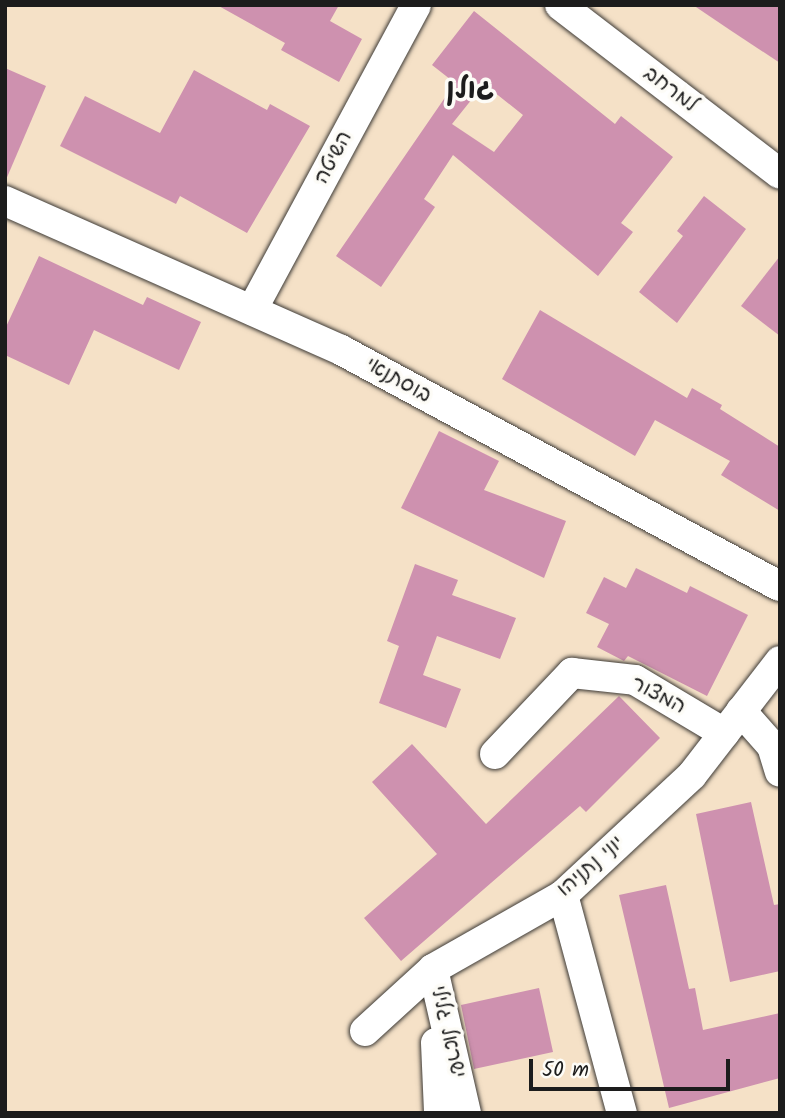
<!DOCTYPE html>
<html>
<head>
<meta charset="utf-8">
<style>
  body { margin:0 }
  #map { position:relative; width:785px; height:1118px; overflow:hidden; background:#f5e1c7; font-family:Kalam,"Playpen Sans Hebrew",sans-serif }
  div>[style] { position:absolute }
  [style*='--x'] { left:calc(var(--x)*1px); top:calc(var(--y)*1px); width:calc(var(--w)*1px); rotate:calc(var(--a)*1deg) }
  .building>* { inset:0; background:#ce91af }
  .roads { filter:drop-shadow(0 0 2px #3d3a36) drop-shadow(0 0 2px #3d3a36) }
  .minor>* { height:30px; margin:-15px; padding:0 15px; transform-origin:15px; border-radius:15px; background:#fff }
  span { translate:-50% -50%; white-space:nowrap; text-align:center; line-height:1.15; -webkit-text-stroke:7px #fdfcf7; paint-order:stroke }
  .street-label { font-size:21px; color:#1c1c1c }
  .district-label { font-size:28px; color:#1c1c1c; font-weight:700 }
  .frame { position:absolute; inset:0; border:7px solid #1c1c1c; pointer-events:none }
  .scale { position:absolute; left:529px; top:1059px; width:201px; height:32px; box-sizing:border-box; border:4px solid #1c1c1c; border-top:0; padding-left:9px; font-size:21px; line-height:24px; white-space:nowrap; color:#1c1c1c; -webkit-text-stroke:5px #fdfcf7; paint-order:stroke }
</style>
</head>
<body>
<div id="map">
  <div class="building">
    <div style="clip-path:polygon(217px 5px,339px 5px,330px 21px,362px 39px,339px 82px,281px 50px,285px 43px)"></div>
    <div style="clip-path:polygon(693px 5px,780px 5px,780px 63px,730px 30px)"></div>
    <div style="clip-path:polygon(evenodd,474px 11px,615px 124px,621px 116px,673px 157px,621px 223px,633px 232px,598px 276px,453px 155px,424px 199px,435px 207px,381px 287px,336px 256px,455px 83px,432px 65px,474px 11px,484px 84px,523px 115px,494px 152px,452px 124px,484px 84px)"></div>
    <div style="clip-path:polygon(5px 68px,46px 86px,5px 182px)"></div>
    <div style="clip-path:polygon(194px 70px,267px 110px,270px 104px,310px 126px,247px 233px,180px 196px,176px 204px,60px 146px,85px 96px,160px 133px)"></div>
    <div style="clip-path:polygon(704px 196px,746px 229px,677px 323px,639px 292px,683px 236px,677px 231px)"></div>
    <div style="clip-path:polygon(39px 256px,143px 305px,147px 297px,201px 322px,179px 370px,94px 330px,69px 385px,5px 355px,5px 329px)"></div>
    <div style="clip-path:polygon(780px 256px,780px 336px,741px 306px)"></div>
    <div style="clip-path:polygon(540px 310px,687px 398px,692px 388px,722px 405px,720px 409px,780px 447px,780px 511px,721px 475px,730px 461px,655px 420px,635px 456px,502px 379px)"></div>
    <div style="clip-path:polygon(439px 431px,499px 461px,484px 490px,566px 521px,544px 578px,401px 508px)"></div>
    <div style="clip-path:polygon(415px 564px,458px 580px,452px 595px,516px 618px,500px 659px,437px 636px,423px 675px,461px 689px,446px 728px,379px 703px,399px 646px,387px 641px)"></div>
    <div style="clip-path:polygon(636px 568px,687px 593px,690px 586px,748px 615px,707px 696px,628px 656px,624px 661px,597px 647px,609px 624px,586px 613px,604px 577px,626px 588px)"></div>
    <div style="clip-path:polygon(619px 696px,660px 738px,586px 812px,580px 806px,401px 961px,364px 918px,437px 854px,372px 782px,412px 744px,486px 824px)"></div>
    <div style="clip-path:polygon(751px 802px,774px 905px,780px 904px,780px 971px,730px 982px,696px 814px)"></div>
    <div style="clip-path:polygon(666px 885px,689px 989px,695px 988px,703px 1030px,780px 1013px,780px 1078px,669px 1108px,619px 895px)"></div>
    <div style="clip-path:polygon(539px 988px,553px 1052px,474px 1069px,461px 1005px)"></div>
  </div>
  <div class="roads">
    <div class="minor">
      <div style="--x:560;--y:5;--w:277;--a:37.5"></div>
      <div style="--x:5;--y:201;--w:368;--a:23.9"></div>
      <div style="--x:341;--y:350;--w:498;--a:28.3"></div>
      <div style="--x:252;--y:310;--w:346;--a:-61.7"></div>
      <div style="--x:741;--y:711;--w:47;--a:48.5"></div>
      <div style="--x:772;--y:746;--w:27;--a:73"></div>
      <div style="--x:495;--y:754;--w:112;--a:-46.5"></div>
      <div style="--x:572;--y:673;--w:63;--a:6.3"></div>
      <div style="--x:635;--y:680;--w:104;--a:30.8"></div>
      <div style="--x:563;--y:895;--w:226;--a:74.9"></div>
      <div style="--x:433;--y:969;--w:148;--a:77.1"></div>
      <div style="--x:365;--y:1031;--w:92;--a:-42.4"></div>
      <div style="--x:433;--y:969;--w:150;--a:-29.6"></div>
      <div style="--x:563;--y:895;--w:176;--a:-42.9"></div>
      <div style="--x:692;--y:775;--w:144;--a:-52.3"></div>
      <div style="--x:436;--y:1043;--w:70;--a:87.5"></div>
    </div>
  </div>
  <div class="street-label">
    <span style="left:670px;top:90px;rotate:37deg">למרחב</span>
    <span style="left:334px;top:158px;rotate:-62deg">השיטה</span>
    <span style="left:398px;top:381px;rotate:29deg">בוסתנאי</span>
    <span style="left:658px;top:696px;rotate:27deg">המצור</span>
    <span style="left:591px;top:867px;rotate:-41deg">יוני נתניהו</span>
    <span style="left:447px;top:1032px;rotate:77deg">ישראל גלילי</span>
  </div>
  <div class="district-label">
    <span style="left:470px;top:91px">גולן</span>
  </div>
  <div class="frame"></div>
  <div class="scale">50 m</div>
</div>
</body>
</html>
